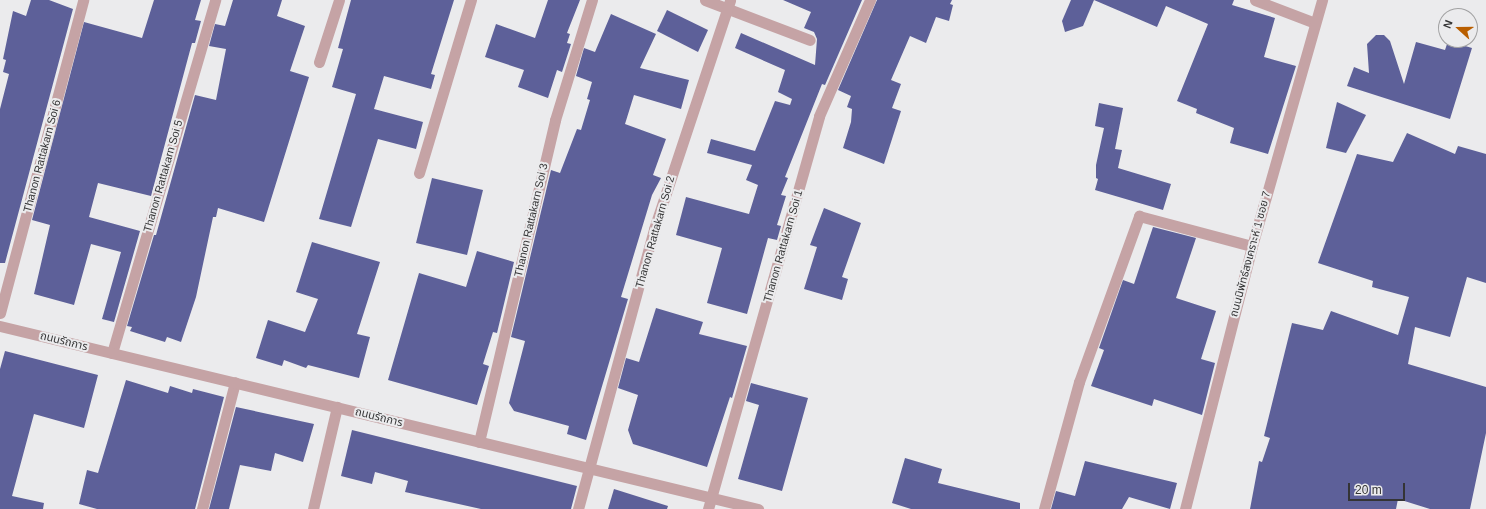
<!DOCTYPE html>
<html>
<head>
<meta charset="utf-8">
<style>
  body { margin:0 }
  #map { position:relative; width:1486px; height:509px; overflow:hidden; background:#ebebed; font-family:Helvetica,"Noto Sans Thai",sans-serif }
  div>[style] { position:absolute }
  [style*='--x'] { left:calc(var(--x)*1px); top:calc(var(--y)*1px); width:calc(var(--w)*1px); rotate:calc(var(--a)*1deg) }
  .building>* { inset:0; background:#5d6099 }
  .minor>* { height:11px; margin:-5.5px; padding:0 5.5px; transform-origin:5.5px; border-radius:5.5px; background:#c5a3a5 }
  .tertiary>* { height:11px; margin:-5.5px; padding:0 5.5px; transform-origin:5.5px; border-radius:5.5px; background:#c5a3a5 }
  span { translate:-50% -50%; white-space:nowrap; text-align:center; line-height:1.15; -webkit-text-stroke:4px #ebebed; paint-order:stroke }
  .street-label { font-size:11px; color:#343435 }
  .north { position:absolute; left:1438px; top:8px; width:40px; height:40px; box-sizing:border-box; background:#ebebed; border:1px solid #a2a2a3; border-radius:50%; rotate:291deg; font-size:11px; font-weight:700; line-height:16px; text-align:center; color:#343435 }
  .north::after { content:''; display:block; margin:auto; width:14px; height:18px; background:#b95e00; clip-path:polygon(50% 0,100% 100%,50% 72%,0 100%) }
  .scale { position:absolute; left:1348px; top:483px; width:57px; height:18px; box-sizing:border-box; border:2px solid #343435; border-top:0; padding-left:5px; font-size:12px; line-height:14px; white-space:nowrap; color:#343435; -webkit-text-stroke:3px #ebebed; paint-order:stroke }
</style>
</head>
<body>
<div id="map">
  <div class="building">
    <div style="clip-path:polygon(31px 0,49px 0,73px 9px,5px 263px,0 263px,0 109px,9px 74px,3px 72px,6px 60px,3px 59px,13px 11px,26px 16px)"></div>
    <div style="clip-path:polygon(154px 0,201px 0,195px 20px,201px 21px,195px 43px,192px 43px,151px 196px,98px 183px,89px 217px,140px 231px,114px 322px,102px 319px,121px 252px,91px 244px,74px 305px,34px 294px,50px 225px,32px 220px,84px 22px,142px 38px)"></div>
    <div style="clip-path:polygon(233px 0,282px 0,277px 16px,305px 26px,290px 71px,309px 77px,264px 222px,218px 208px,216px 217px,213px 217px,196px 297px,181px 342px,167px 337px,165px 342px,130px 331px,132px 327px,127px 326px,154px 235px,156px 235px,195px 95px,216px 100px,226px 49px,209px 46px,215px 24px,225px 26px)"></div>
    <div style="clip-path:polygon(351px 0,454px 0,431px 74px,435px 75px,431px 89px,384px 76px,374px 109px,423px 122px,416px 149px,378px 139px,351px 227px,319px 219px,356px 94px,332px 87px,343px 49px,338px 48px)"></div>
    <div style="clip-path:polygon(548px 0,580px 0,567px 33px,570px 34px,567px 43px,571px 44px,562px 72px,557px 70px,548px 98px,518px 87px,524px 70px,485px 57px,496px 24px,535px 38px)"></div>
    <div style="clip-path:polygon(783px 0,862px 0,825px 85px,822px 84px,785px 177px,788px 178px,781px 195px,786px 196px,777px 225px,781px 226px,777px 240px,768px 238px,747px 314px,707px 303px,722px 248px,676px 235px,686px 197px,749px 214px,758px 185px,746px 180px,752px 165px,707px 153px,711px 139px,755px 151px,775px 101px,790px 105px,792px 99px,778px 92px,785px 70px,735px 48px,741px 33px,815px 65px,817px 39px,814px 32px,804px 28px,811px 12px)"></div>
    <div style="clip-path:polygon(877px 0,952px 0,950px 4px,953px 5px,949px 21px,936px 17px,926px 43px,910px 36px,891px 80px,901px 84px,892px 108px,901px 111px,884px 164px,843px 148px,851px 122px,852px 109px,847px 107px,851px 96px,838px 90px)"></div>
    <div style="clip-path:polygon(1071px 0,1094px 0,1083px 26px,1065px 32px,1062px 21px)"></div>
    <div style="clip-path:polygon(1094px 0,1234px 0,1232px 5px,1275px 18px,1264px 57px,1296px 66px,1268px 154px,1230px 143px,1234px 128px,1196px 113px,1197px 109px,1177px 101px,1208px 24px,1166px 6px,1157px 27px)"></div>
    <div style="clip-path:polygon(667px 10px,708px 30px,698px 52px,657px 31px)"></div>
    <div style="clip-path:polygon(611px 14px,656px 34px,640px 68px,689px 80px,681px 109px,634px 95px,625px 124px,666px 139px,653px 175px,661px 178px,652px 195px,621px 297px,628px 299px,586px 440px,567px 434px,569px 426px,514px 411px,509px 403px,525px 341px,511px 337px,551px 170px,560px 173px,577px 129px,581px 130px,590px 100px,587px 99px,592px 82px,576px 76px,584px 48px,595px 52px)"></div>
    <div style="clip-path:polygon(1376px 35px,1384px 35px,1390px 41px,1404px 84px,1416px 42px,1445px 50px,1448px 41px,1472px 48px,1450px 119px,1347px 86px,1354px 67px,1369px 73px,1367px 44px)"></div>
    <div style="clip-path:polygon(1337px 102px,1366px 115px,1346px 153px,1326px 148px)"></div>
    <div style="clip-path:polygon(1099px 103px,1123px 108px,1115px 149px,1122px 150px,1118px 168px,1171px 184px,1163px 210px,1095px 190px,1098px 179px,1096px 178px,1096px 165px,1104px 128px,1095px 126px)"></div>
    <div style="clip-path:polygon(1407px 133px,1455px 154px,1458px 146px,1486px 154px,1486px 283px,1467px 277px,1450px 337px,1415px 327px,1408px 364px,1486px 387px,1486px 433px,1470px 509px,1430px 509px,1398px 499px,1396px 509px,1250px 509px,1259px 461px,1262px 462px,1270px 438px,1264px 436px,1292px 323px,1323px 330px,1331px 311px,1398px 335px,1409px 297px,1372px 287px,1373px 281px,1318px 263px,1357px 154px,1393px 162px)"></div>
    <div style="clip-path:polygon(432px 178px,483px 190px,467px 255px,416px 243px)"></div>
    <div style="clip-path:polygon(824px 208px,861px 223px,842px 277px,848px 279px,842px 300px,804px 289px,817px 247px,810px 245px)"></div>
    <div style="clip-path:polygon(1153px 227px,1196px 238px,1176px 298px,1216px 311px,1201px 359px,1215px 363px,1202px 415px,1154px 399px,1152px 406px,1091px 386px,1104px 350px,1099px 348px,1123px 280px,1134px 284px)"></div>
    <div style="clip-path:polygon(312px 242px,380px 262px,357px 334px,370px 337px,359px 378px,308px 365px,306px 368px,284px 360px,282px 366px,256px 358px,268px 320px,305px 332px,318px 299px,296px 292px)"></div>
    <div style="clip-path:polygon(477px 251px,514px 262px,497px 333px,493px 332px,483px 364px,489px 366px,477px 405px,388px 380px,419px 273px,466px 287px)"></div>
    <div style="clip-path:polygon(656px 308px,703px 322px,699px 334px,747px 346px,732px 398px,730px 397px,707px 467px,633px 444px,628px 430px,638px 395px,618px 388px,626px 358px,639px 362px)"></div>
    <div style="clip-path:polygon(5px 351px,98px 375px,84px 428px,34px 414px,12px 496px,44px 503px,43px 509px,0 509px,0 369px)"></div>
    <div style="clip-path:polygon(126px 380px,168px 393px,170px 386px,192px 393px,193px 389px,224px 397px,195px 509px,97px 509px,79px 504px,87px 470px,98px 473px)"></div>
    <div style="clip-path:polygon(751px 383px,808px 398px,782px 491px,738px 479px,759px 405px,746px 401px)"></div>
    <div style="clip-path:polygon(236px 407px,314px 424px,303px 462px,275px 453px,271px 471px,240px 465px,229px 509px,209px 509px)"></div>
    <div style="clip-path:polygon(352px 430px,577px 486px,571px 509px,481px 509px,405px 492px,408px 481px,375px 472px,372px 484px,341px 476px)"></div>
    <div style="clip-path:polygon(905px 458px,942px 469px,938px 483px,1020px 503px,1020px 509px,911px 509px,892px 503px)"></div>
    <div style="clip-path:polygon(1085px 461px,1177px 483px,1170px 509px,1129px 497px,1122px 509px,1051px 509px,1056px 491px,1075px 496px)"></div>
    <div style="clip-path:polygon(614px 489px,668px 506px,667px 509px,608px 509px)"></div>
  </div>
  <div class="minor">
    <div style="--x:705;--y:0;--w:112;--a:20.9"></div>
    <div style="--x:1255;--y:0;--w:64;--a:21"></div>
    <div style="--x:319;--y:62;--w:65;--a:-72.1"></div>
    <div style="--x:419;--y:173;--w:181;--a:-73.3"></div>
    <div style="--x:0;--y:313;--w:324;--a:-75.1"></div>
    <div style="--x:112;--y:353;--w:368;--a:-73.7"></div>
    <div style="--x:479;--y:442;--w:331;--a:-76.7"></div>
    <div style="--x:555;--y:120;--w:126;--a:-72.9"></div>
    <div style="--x:202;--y:509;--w:131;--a:-75.4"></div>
    <div style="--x:313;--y:509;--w:105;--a:-76.8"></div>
    <div style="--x:578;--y:509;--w:290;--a:-74.8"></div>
    <div style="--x:654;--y:229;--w:241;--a:-71.6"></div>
    <div style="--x:708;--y:509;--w:408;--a:-74.2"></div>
    <div style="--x:819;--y:116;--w:127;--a:-66.3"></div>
    <div style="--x:1044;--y:509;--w:132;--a:-74.6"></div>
    <div style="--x:1079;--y:382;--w:177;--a:-70.1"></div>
    <div style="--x:1139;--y:216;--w:117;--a:14.9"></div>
  </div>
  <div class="tertiary">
    <div style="--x:0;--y:326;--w:780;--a:13.57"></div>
    <div style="--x:1185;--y:509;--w:271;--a:-75.7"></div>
    <div style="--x:1252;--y:246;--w:256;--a:-74.1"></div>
  </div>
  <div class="street-label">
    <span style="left:42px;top:156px;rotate:-75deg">Thanon Rattakarn Soi 6</span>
    <span style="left:163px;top:176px;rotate:-74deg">Thanon Rattakarn Soi 5</span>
    <span style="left:531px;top:220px;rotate:-77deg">Thanon Rattakarn Soi 3</span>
    <span style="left:655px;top:232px;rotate:-74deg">Thanon Rattakarn Soi 2</span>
    <span style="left:783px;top:246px;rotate:-74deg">Thanon Rattakarn Soi 1</span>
    <span style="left:1250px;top:254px;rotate:-75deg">ถนนนิพัทธ์สงเคราะห์ 1 ซอย 7</span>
    <span style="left:64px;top:341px;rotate:14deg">ถนนรัถการ</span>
    <span style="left:379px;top:417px;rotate:14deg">ถนนรัถการ</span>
  </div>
  <div class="north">N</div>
  <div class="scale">20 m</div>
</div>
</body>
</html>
